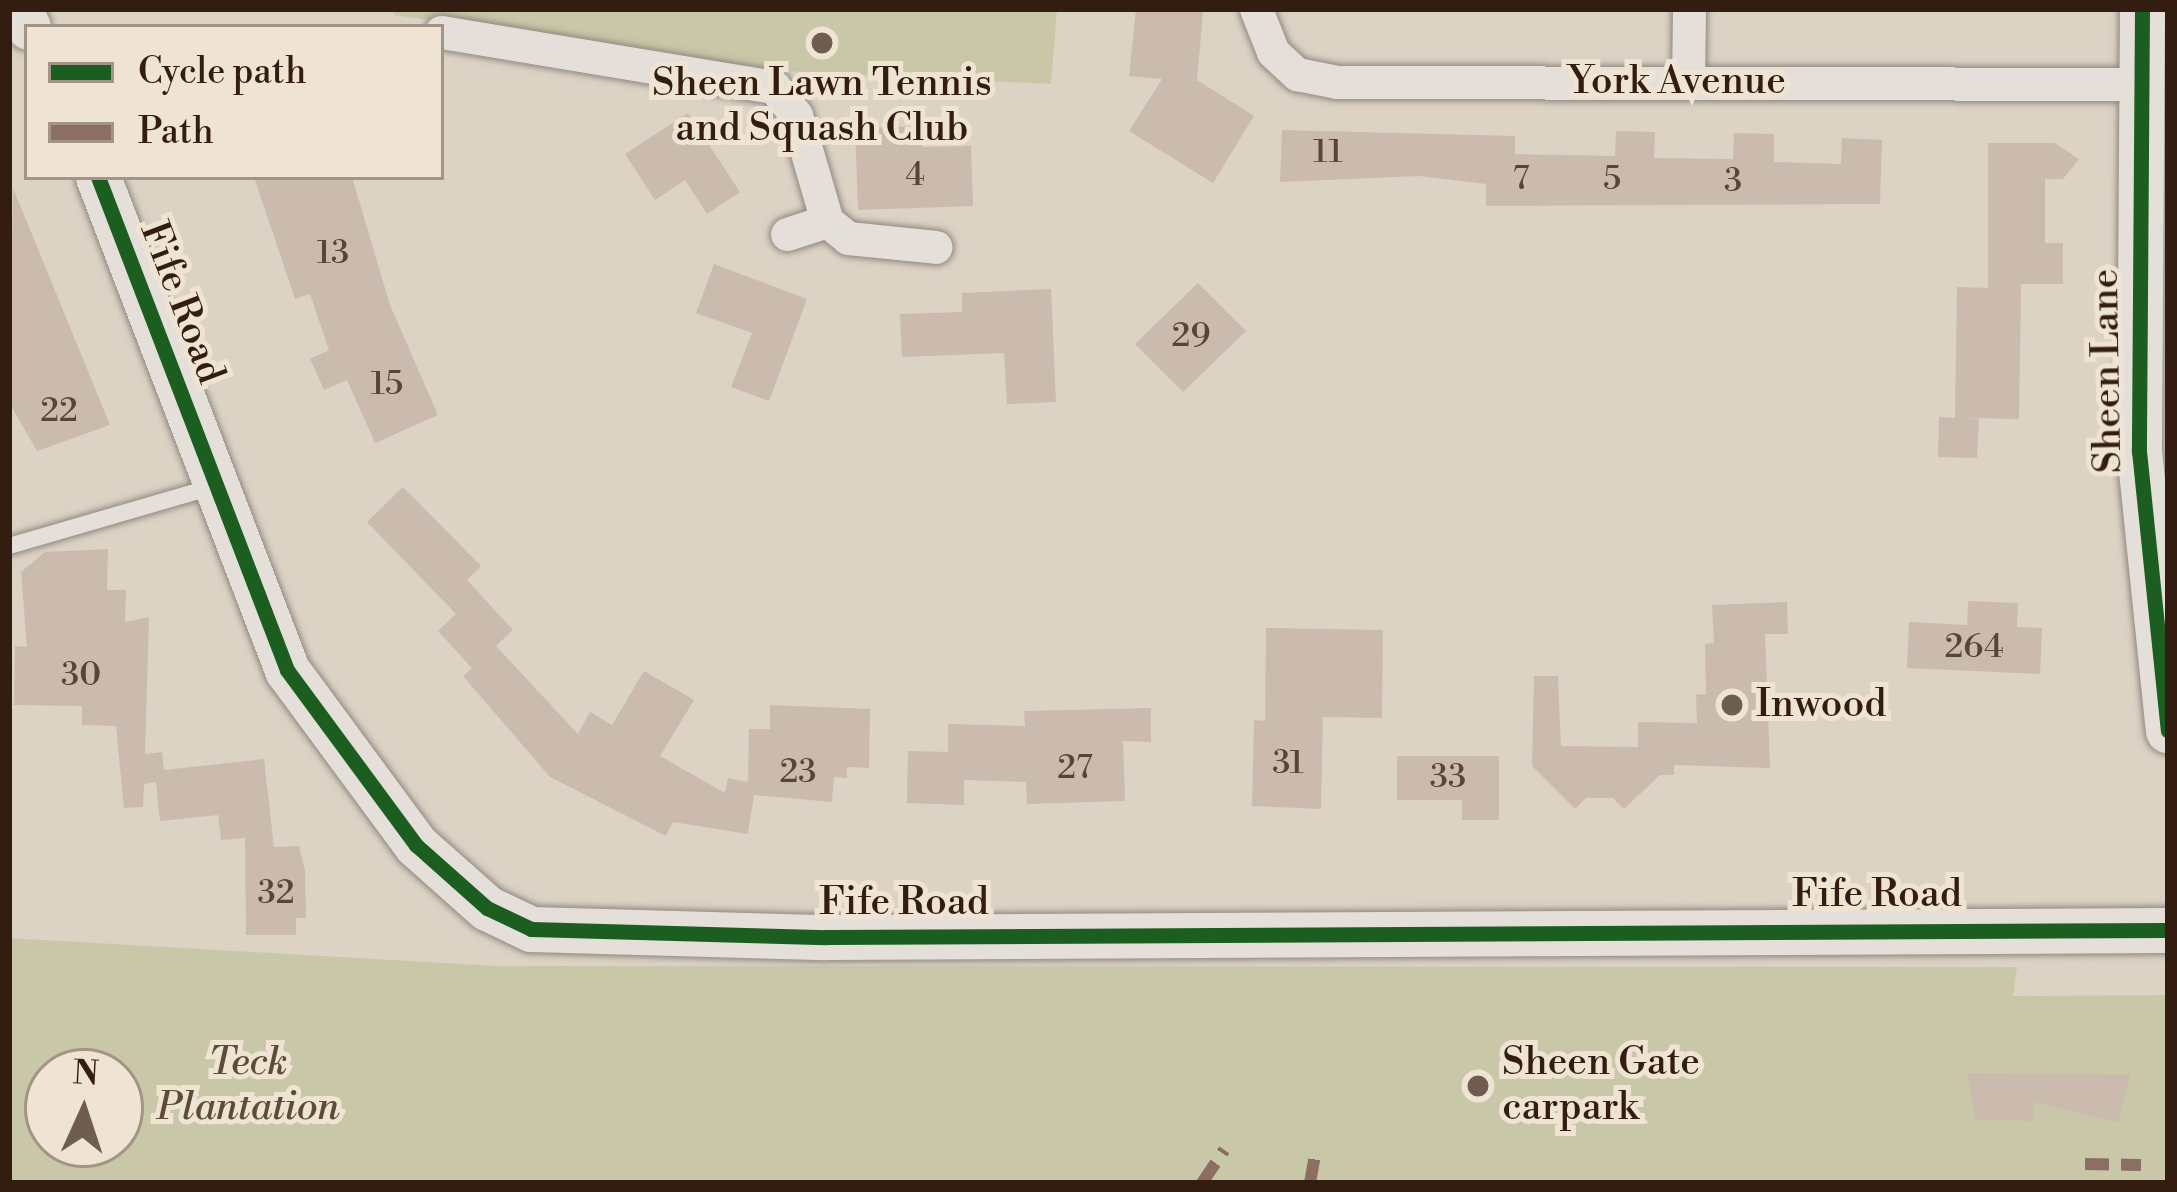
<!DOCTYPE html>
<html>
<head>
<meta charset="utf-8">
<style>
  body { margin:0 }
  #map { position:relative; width:2177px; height:1192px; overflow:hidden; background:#dcd3c5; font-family:"Libre Bodoni",serif }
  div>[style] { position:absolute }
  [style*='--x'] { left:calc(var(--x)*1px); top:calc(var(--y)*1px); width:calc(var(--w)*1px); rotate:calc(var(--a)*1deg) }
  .green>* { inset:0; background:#c8c7a7 }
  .building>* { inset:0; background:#cabbae }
  .roads { filter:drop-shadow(0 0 3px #918980) drop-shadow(0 0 3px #918980) }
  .lane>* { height:16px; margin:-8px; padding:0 8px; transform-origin:8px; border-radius:8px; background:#e4e0d9 }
  .street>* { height:33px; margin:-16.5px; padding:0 16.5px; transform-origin:16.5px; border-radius:16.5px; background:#e4e0d9 }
  .secondary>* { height:45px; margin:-22.5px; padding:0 22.5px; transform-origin:22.5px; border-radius:22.5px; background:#e4e0d9 }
  .quiet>* { height:12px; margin-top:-6px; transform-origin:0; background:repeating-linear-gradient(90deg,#8d6e63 0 24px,transparent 0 36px) }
  .cycleway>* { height:15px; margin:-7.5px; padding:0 7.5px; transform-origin:7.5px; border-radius:7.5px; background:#1b5e20 }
  .dots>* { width:33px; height:33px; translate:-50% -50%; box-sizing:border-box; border:6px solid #efe4d3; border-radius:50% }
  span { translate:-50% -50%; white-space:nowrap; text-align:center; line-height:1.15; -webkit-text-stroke:10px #efe4d3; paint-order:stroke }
  .number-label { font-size:33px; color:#594438 }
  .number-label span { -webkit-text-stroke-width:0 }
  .street-label { font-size:39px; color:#331d11 }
  .poi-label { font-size:39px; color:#331d11 }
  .left { translate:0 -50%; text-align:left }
  .park-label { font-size:39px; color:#5b4d36; font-style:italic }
  .frame { position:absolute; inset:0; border:12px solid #331d11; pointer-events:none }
  .legend { position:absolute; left:24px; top:24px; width:420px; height:156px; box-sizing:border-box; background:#efe4d3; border:3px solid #a49485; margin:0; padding:15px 21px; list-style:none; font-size:36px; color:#331d11 }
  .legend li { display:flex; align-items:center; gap:24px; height:60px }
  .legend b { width:60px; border:3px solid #a49485 }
  .north { position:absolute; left:24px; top:1048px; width:120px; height:120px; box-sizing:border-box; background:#efe4d3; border:3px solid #a49485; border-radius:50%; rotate:3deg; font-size:33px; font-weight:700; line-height:48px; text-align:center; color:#331d11 }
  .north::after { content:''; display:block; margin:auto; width:42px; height:54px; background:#6e5d50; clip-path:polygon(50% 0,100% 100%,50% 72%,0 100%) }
</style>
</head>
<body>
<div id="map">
  <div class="green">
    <div style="clip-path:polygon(394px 9px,1057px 9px,1051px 84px,784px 71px,394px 15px)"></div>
    <div style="clip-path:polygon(evenodd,9px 938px,496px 966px,2017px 967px,2013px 996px,2168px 995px,2168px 1183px,9px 1183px,9px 938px,48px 1072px,120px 1072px,120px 1144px,48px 1144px,48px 1072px)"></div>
  </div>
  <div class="building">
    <div style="clip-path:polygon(1136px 9px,1203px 12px,1197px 80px,1254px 116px,1213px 183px,1129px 131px,1162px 79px,1129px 76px)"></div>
    <div style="clip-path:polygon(688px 113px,740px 192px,707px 214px,685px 180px,655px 200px,625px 154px)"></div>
    <div style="clip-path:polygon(922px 126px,922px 147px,971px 146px,973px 206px,858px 210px,855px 128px)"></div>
    <div style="clip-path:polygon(1282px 130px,1515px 136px,1515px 154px,1615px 156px,1616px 131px,1655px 132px,1654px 158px,1733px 159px,1734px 133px,1774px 134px,1774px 162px,1841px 164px,1842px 138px,1882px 140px,1880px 204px,1486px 206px,1486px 184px,1419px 176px,1280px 182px)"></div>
    <div style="clip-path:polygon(1988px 143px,2055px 143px,2079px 159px,2063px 179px,2045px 179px,2045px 243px,2063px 243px,2063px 284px,2021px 284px,2019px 419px,1965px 418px,1979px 419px,1977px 458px,1938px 457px,1939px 417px,1955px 418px,1957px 287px,1988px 288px)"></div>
    <div style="clip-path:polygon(254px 177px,352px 177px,390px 305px,438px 415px,375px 443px,347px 380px,324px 390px,310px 359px,329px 350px,310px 294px,295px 299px)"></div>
    <div style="clip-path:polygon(13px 188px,110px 425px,37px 451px,9px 402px)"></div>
    <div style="clip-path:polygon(714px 264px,807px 299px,769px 401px,731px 387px,752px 333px,696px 313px)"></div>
    <div style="clip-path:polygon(1198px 283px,1246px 331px,1183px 392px,1135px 344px)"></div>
    <div style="clip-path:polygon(1051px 289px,1056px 402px,1007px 404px,1004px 353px,902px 357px,900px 314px,962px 312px,962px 293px)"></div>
    <div style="clip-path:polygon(403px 487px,481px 566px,467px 580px,513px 630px,496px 646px,578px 734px,590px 712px,612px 725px,644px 671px,694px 700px,660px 756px,725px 793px,728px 778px,748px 782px,749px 729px,770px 729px,770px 705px,870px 709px,869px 768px,847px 767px,847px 778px,834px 777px,832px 802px,754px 795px,748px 834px,673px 822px,666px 836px,550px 777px,463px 676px,472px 668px,438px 631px,456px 614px,367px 522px)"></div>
    <div style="clip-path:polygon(108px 549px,107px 590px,126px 590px,125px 622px,149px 617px,145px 754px,162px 752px,164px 770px,264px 759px,274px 847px,299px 846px,305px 870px,306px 918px,296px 918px,296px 935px,246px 935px,245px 838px,221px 840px,218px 815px,160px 821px,156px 782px,144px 784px,143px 807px,124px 808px,116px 726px,82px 725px,82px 706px,14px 705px,15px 646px,27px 647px,21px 572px,45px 552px)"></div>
    <div style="clip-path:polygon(1968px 601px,2018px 603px,2017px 627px,2042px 628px,2040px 674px,1907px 668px,1909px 622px,1967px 625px)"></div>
    <div style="clip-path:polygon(1787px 602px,1788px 634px,1765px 634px,1770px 768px,1674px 765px,1674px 775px,1660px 775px,1624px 809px,1613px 798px,1586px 798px,1575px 809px,1532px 766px,1534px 676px,1558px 676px,1561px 746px,1638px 747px,1638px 722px,1697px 723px,1696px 694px,1706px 695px,1705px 644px,1714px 643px,1712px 605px)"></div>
    <div style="clip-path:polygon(1266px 628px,1383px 630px,1382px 718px,1323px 717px,1321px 809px,1252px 806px,1254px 720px,1265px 721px)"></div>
    <div style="clip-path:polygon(1151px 708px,1151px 742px,1123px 741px,1125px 801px,1027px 804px,1026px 782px,964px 780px,964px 805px,907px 803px,908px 751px,948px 752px,948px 724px,1025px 726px,1024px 711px)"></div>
    <div style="clip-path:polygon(1397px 756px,1499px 756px,1499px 820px,1462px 820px,1462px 800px,1397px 800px)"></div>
    <div style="clip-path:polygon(1967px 1073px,2130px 1075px,2118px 1123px,2034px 1102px,2033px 1121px,1975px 1119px)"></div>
  </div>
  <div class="roads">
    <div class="lane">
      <div style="--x:9;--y:546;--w:216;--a:-16.2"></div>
    </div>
    <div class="street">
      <div style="--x:1256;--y:9;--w:46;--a:68.4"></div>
      <div style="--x:1273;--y:52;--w:33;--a:43"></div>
      <div style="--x:1297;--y:74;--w:41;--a:11.3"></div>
      <div style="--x:1337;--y:82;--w:801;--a:0.14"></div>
      <div style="--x:441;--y:32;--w:338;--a:9.4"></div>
      <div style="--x:774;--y:87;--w:36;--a:52"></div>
      <div style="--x:796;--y:115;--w:110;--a:73.7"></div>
      <div style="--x:827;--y:221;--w:27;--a:39"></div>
      <div style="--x:848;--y:238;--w:88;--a:5.8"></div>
      <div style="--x:1688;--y:82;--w:73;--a:-89.2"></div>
      <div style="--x:787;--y:234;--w:42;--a:-18"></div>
    </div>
    <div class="secondary">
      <div style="--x:19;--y:9;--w:20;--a:63"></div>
      <div style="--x:2142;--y:9;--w:442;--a:90.4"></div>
      <div style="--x:2139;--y:451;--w:281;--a:84.1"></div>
      <div style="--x:98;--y:177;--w:528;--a:69.02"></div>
      <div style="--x:287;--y:670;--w:217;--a:53.6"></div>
      <div style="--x:416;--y:845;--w:95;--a:41.6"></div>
      <div style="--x:487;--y:908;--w:49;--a:25.5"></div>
      <div style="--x:531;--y:929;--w:295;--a:1.6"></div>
      <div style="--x:826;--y:937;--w:1342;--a:-0.3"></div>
    </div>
  </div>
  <div class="quiet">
    <div style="--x:2085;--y:1164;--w:56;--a:1"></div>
    <div style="--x:1202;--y:1183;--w:40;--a:-56"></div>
    <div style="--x:1310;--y:1183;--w:28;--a:-80"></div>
  </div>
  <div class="cycleway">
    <div style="--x:2142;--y:9;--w:442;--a:90.4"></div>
    <div style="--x:2139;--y:451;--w:281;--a:84.1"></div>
    <div style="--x:98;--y:177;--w:528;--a:69.02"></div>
    <div style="--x:287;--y:670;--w:217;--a:53.6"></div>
    <div style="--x:416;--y:845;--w:95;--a:41.6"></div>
    <div style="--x:487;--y:908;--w:49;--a:25.5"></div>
    <div style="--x:531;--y:929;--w:295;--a:1.6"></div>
    <div style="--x:826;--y:937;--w:1342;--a:-0.3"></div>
  </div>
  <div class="dots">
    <div style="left:822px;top:43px;background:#6e5d50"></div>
    <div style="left:1732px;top:705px;background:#6e5d50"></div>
    <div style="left:1478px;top:1086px;background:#6e5d50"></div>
  </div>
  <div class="number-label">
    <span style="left:1328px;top:153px">11</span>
    <span style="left:915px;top:176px">4</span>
    <span style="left:1521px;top:180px">7</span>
    <span style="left:1612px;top:180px">5</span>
    <span style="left:1733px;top:182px">3</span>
    <span style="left:333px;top:254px">13</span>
    <span style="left:1191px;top:337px">29</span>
    <span style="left:387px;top:385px">15</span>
    <span style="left:59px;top:412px">22</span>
    <span style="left:1974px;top:648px">264</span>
    <span style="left:81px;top:676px">30</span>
    <span style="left:1288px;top:764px">31</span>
    <span style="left:1075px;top:769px">27</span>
    <span style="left:798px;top:773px">23</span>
    <span style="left:1448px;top:778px">33</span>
    <span style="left:276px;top:894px">32</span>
  </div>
  <div class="street-label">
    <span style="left:1677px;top:82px">York Avenue</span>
    <span style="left:181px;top:303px;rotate:69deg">Fife Road</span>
    <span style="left:2108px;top:371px;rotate:-91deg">Sheen Lane</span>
    <span style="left:1877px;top:895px">Fife Road</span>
    <span style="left:904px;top:903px">Fife Road</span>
  </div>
  <div class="poi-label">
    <span style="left:822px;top:107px">Sheen Lawn Tennis<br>and Squash Club</span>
    <span class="left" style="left:1756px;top:705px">Inwood</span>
    <span class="left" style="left:1502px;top:1086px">Sheen Gate<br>carpark</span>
  </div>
  <div class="park-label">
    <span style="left:248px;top:1086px">Teck<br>Plantation</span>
  </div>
  <div class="frame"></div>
  <ul class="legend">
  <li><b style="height:15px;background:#1b5e20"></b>Cycle path</li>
  <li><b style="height:15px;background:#8d6e63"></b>Path</li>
  </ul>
  <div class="north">N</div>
</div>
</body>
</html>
